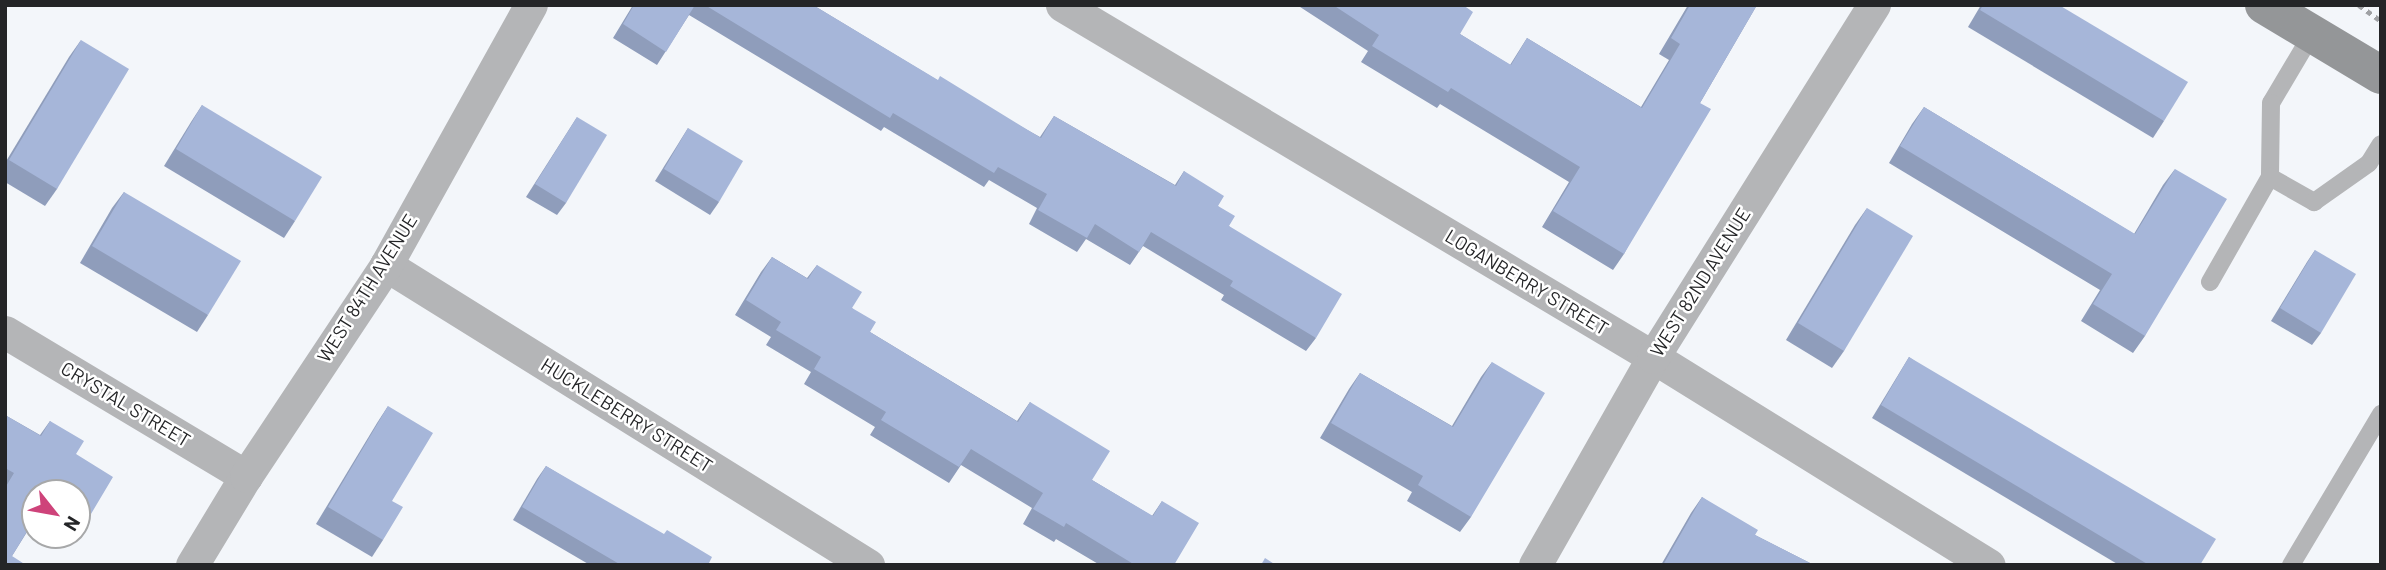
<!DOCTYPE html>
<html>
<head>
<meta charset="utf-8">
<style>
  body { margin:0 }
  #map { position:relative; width:2386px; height:570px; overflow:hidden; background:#f3f6fa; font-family:Barlow,sans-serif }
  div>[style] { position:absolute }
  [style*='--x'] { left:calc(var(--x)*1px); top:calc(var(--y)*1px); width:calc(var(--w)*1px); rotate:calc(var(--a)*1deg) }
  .path>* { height:4.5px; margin-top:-2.25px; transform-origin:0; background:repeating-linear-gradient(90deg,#9fa1a4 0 5px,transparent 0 10px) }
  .service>* { height:18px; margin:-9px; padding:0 9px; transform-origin:9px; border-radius:9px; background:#b4b5b7 }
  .minor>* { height:33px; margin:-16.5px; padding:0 16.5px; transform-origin:16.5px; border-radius:16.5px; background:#b4b5b7 }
  .secondary>* { height:38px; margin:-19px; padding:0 19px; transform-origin:19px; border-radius:19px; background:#949698 }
  .wall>* { inset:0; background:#8f9dbb }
  .building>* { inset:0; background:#a6b6d9 }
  span { translate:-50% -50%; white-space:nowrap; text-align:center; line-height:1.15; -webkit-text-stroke:5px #fff; paint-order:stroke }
  .street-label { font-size:19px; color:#242527 }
  .frame { position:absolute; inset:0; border:7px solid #242527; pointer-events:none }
  .north { position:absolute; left:21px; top:479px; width:70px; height:70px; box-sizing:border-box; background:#fff; border:2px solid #a7a8a9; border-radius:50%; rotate:121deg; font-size:19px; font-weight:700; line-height:28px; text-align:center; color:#242527 }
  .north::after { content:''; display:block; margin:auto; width:24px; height:32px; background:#ce437a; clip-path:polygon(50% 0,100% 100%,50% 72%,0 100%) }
</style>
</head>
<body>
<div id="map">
  <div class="path">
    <div style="--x:2359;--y:5;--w:27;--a:36"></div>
  </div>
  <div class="service">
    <div style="--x:2312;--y:34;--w:80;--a:120.7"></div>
    <div style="--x:2271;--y:103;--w:74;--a:90.8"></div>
    <div style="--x:2270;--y:177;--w:51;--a:29.6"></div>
    <div style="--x:2314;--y:202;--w:67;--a:-35.3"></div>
    <div style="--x:2369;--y:163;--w:22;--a:-58"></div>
    <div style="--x:2210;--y:282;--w:121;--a:-60.3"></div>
    <div style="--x:2291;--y:565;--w:176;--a:-59.2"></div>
  </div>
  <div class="minor">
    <div style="--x:1062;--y:5;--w:688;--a:30.78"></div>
    <div style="--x:1653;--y:357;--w:395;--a:31.8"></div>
    <div style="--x:386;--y:265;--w:568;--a:31.9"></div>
    <div style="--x:5;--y:332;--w:281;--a:30.9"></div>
    <div style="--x:192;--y:565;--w:104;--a:-58.8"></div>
    <div style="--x:246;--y:476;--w:253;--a:-56.4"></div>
    <div style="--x:386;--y:265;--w:298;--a:-60.9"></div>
    <div style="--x:1535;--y:565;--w:239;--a:-60.4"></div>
    <div style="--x:1653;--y:357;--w:416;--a:-57.9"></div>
  </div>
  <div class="secondary">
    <div style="--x:2264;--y:5;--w:136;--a:30.9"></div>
  </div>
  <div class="wall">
    <div style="clip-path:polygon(633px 5px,813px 5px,937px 80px,1040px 137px,1054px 116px,1175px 185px,1184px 171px,1218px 206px,1229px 226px,1316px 338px,1306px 351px,1221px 300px,1224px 295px,1143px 246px,1130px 265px,1086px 239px,1077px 252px,1029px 224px,1037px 208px,989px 180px,984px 187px,884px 127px,881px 131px,689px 15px,657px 65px,613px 38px)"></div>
    <div style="clip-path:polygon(1297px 5px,1463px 5px,1460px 34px,1510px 65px,1527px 38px,1641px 107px,1669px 60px,1659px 54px,1688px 5px,1757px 5px,1700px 103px,1624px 254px,1613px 270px,1542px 227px,1569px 182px,1440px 104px,1437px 108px,1361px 62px,1368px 51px)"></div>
    <div style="clip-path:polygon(1981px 5px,2059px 5px,2164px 121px,2153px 138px,1968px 27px)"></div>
    <div style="clip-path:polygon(81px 40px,57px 189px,45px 206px,5px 182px,5px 163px,69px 57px)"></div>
    <div style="clip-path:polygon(202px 105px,295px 221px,284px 238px,164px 166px,191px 122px)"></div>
    <div style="clip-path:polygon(1924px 107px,2134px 234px,2163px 185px,2175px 169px,2145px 336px,2133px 353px,2081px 321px,2100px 290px,1889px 163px,1912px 124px)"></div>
    <div style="clip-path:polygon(577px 117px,566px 203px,557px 215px,526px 197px)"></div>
    <div style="clip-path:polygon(688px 128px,719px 202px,710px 215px,655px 181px)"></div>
    <div style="clip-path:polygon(124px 192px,208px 315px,197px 332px,80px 263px,112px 208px)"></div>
    <div style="clip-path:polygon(1867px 208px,1844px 351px,1832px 368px,1786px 340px,1855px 225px)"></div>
    <div style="clip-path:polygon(2315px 250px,2321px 333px,2312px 345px,2271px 321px,2307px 262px)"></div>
    <div style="clip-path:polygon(772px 257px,807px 278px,817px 265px,852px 308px,870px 332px,1017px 421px,1030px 402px,1092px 480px,1152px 516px,1162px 501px,1174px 565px,1100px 565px,1056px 539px,1054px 542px,1023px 524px,1032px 508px,961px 465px,949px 483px,870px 435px,875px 427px,804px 384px,811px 372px,766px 345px,771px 337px,735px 315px,761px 272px)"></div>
    <div style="clip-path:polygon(1909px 357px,2200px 565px,2119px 565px,1872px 418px)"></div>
    <div style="clip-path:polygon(1492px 362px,1471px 517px,1460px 532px,1407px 501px,1412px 492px,1320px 438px,1349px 389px,1360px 373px,1452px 426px,1481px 377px)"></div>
    <div style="clip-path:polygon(388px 406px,383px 540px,372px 557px,316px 524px,377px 423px)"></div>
    <div style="clip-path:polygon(5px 415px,40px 435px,50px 421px,76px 454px,88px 519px,77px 535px,77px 493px,35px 493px,35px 526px,32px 524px,12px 556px,5px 565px)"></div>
    <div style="clip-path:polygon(546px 466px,708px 565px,590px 565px,513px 520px,537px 479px)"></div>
    <div style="clip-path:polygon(1702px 497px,1755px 535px,1814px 565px,1661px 565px,1691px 513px)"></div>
  </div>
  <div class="building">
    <div style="clip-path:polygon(634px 5px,695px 5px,666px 52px,623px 24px)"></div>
    <div style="clip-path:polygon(705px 5px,813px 5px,938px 80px,940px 76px,1041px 138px,1054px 116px,1176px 186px,1184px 171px,1224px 196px,1218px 206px,1235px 216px,1229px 226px,1342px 294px,1316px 338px,1230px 286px,1233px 281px,1151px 232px,1139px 252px,1095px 224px,1087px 238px,1038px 210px,1047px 194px,998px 167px,994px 173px,893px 113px,890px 118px)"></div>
    <div style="clip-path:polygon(1333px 5px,1463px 5px,1473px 12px,1460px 34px,1511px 65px,1527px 38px,1642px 108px,1680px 44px,1671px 38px,1690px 5px,1757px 5px,1700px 103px,1711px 109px,1624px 254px,1553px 211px,1580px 167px,1451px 88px,1448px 92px,1372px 46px,1379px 35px)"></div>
    <div style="clip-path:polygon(1983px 5px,2059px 5px,2188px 82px,2164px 121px,1980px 10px)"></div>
    <div style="clip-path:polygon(81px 40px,129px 69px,57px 189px,9px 160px)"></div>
    <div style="clip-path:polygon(202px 105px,322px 177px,295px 221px,176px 149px)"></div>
    <div style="clip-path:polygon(1924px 107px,2135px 234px,2175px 169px,2227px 199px,2145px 336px,2093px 304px,2112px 274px,1900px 146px)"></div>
    <div style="clip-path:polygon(577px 117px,607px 135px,566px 203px,535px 184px)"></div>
    <div style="clip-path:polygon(688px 128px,743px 161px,719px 202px,664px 169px)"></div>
    <div style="clip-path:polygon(124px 192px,241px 261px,208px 315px,92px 246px)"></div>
    <div style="clip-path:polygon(1867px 208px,1913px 236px,1844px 351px,1798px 323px)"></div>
    <div style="clip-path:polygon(2315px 250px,2356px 274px,2321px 333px,2280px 308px)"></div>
    <div style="clip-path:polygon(772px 257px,808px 279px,817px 265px,862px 292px,852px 308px,876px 322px,870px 332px,1018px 422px,1030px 402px,1110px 451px,1092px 480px,1153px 516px,1162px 501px,1199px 523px,1174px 565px,1135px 565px,1066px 523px,1064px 527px,1033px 509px,1043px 493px,971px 449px,959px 467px,881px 420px,886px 412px,814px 369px,821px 357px,776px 330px,781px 322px,746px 300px)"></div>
    <div style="clip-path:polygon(1909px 357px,2216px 539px,2200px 565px,2149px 565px,1881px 405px)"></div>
    <div style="clip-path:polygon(1492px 362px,1545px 393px,1471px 517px,1418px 485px,1423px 476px,1331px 423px,1360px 373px,1453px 427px)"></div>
    <div style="clip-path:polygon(388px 406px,433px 433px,392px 501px,403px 507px,383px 540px,328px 507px)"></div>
    <div style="clip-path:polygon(5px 415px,41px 436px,50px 421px,84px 441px,76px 454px,113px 477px,88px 519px,77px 512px,77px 493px,35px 493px,35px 518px,12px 556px,26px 565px,5px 565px,5px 488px,14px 473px,5px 468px)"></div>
    <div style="clip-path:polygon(546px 466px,664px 534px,667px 530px,712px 557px,708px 565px,621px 565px,522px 507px)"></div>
    <div style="clip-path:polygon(1702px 497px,1758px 530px,1755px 535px,1814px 565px,1663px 565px)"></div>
    <div style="clip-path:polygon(1265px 558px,1276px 565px,1261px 565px)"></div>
  </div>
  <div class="street-label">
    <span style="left:1527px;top:282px;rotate:31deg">LOGANBERRY STREET</span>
    <span style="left:1700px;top:282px;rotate:-58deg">WEST 82ND AVENUE</span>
    <span style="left:367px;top:288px;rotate:-58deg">WEST 84TH AVENUE</span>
    <span style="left:126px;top:404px;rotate:31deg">CRYSTAL STREET</span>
    <span style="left:627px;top:415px;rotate:32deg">HUCKLEBERRY STREET</span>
  </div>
  <div class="frame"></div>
  <div class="north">N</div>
</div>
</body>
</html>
